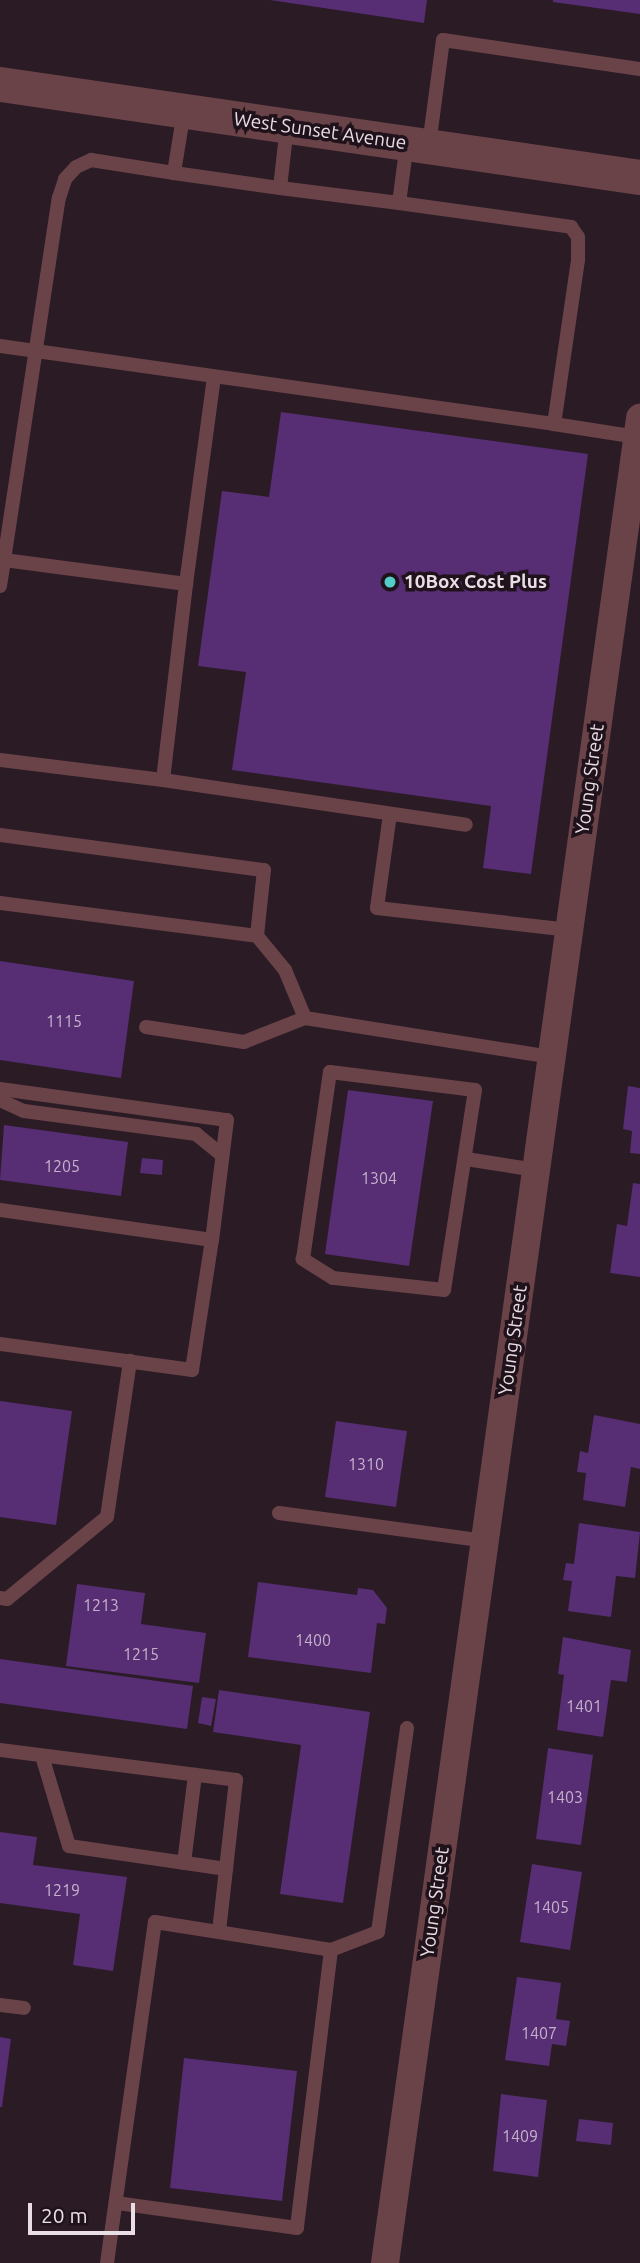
<!DOCTYPE html>
<html>
<head>
<meta charset="utf-8">
<style>
  body { margin:0 }
  #map { position:relative; width:640px; height:2263px; overflow:hidden; background:#2a1b25; font-family:Ubuntu,sans-serif }
  div>[style] { position:absolute }
  [style*='--x'] { left:calc(var(--x)*1px); top:calc(var(--y)*1px); width:calc(var(--w)*1px); rotate:calc(var(--a)*1deg) }
  .building>* { inset:0; background:#572d74 }
  .service>* { height:14px; margin:-7px; padding:0 7px; transform-origin:7px; border-radius:7px; background:#6a4349 }
  .minor>* { height:28px; margin:-14px; padding:0 14px; transform-origin:14px; border-radius:14px; background:#6a4349 }
  .tertiary>* { height:35px; margin:-17.5px; padding:0 17.5px; transform-origin:17.5px; border-radius:17.5px; background:#6a4349 }
  .dots>* { width:19px; height:19px; translate:-50% -50%; box-sizing:border-box; border:4px solid #20121b; border-radius:50% }
  span { translate:-50% -50%; white-space:nowrap; text-align:center; line-height:1.15; -webkit-text-stroke:7px #20121b; paint-order:stroke }
  .number-label { font-size:16px; color:#c4b2c9 }
  .number-label span { -webkit-text-stroke-width:0 }
  .street-label { font-size:19px; color:#e9dee5 }
  .poi-label { font-size:19px; color:#e9dee5; font-weight:700 }
  .left { translate:0 -50%; text-align:left }
  .scale { position:absolute; left:28px; top:2203px; width:107px; height:32px; box-sizing:border-box; border:4px solid #e9dee5; border-top:0; padding-left:9px; font-size:21px; line-height:24px; white-space:nowrap; color:#e9dee5; -webkit-text-stroke:5px #20121b; paint-order:stroke }
</style>
</head>
<body>
<div id="map">
  <div class="building">
    <div style="clip-path:polygon(270px 0,427px 0,424px 23px)"></div>
    <div style="clip-path:polygon(553px 0,640px 0,640px 14px,553px 2px)"></div>
    <div style="clip-path:polygon(281px 412px,588px 454px,531px 874px,483px 868px,491px 806px,232px 770px,246px 672px,198px 666px,222px 491px,269px 497px)"></div>
    <div style="clip-path:polygon(0 961px,134px 981px,121px 1078px,0 1060px)"></div>
    <div style="clip-path:polygon(628px 1086px,640px 1088px,640px 1154px,630px 1153px,632px 1131px,623px 1129px)"></div>
    <div style="clip-path:polygon(348px 1090px,433px 1101px,409px 1266px,325px 1254px)"></div>
    <div style="clip-path:polygon(4px 1125px,128px 1142px,121px 1196px,0 1180px)"></div>
    <div style="clip-path:polygon(142px 1158px,163px 1160px,162px 1175px,140px 1173px)"></div>
    <div style="clip-path:polygon(633px 1183px,640px 1184px,640px 1277px,610px 1273px,617px 1224px,627px 1226px)"></div>
    <div style="clip-path:polygon(0 1401px,72px 1411px,56px 1525px,0 1517px)"></div>
    <div style="clip-path:polygon(594px 1415px,640px 1424px,640px 1469px,631px 1467px,625px 1507px,583px 1500px,586px 1473px,577px 1472px,580px 1451px,588px 1453px)"></div>
    <div style="clip-path:polygon(336px 1421px,407px 1431px,396px 1507px,325px 1497px)"></div>
    <div style="clip-path:polygon(579px 1523px,640px 1532px,635px 1578px,616px 1576px,611px 1617px,568px 1611px,572px 1581px,563px 1580px,566px 1563px,574px 1564px)"></div>
    <div style="clip-path:polygon(258px 1582px,357px 1595px,358px 1588px,373px 1590px,387px 1608px,385px 1624px,377px 1623px,371px 1673px,248px 1657px)"></div>
    <div style="clip-path:polygon(77px 1584px,145px 1593px,141px 1624px,206px 1633px,199px 1683px,66px 1666px)"></div>
    <div style="clip-path:polygon(563px 1637px,631px 1650px,627px 1682px,611px 1680px,603px 1737px,557px 1730px,564px 1675px,558px 1674px)"></div>
    <div style="clip-path:polygon(0 1659px,193px 1686px,187px 1729px,0 1703px)"></div>
    <div style="clip-path:polygon(219px 1690px,370px 1712px,343px 1903px,280px 1894px,301px 1745px,213px 1732px)"></div>
    <div style="clip-path:polygon(202px 1697px,216px 1699px,211px 1726px,198px 1723px)"></div>
    <div style="clip-path:polygon(548px 1748px,593px 1755px,581px 1845px,536px 1839px)"></div>
    <div style="clip-path:polygon(0 1832px,37px 1837px,33px 1865px,127px 1877px,113px 1971px,73px 1965px,80px 1914px,0 1903px)"></div>
    <div style="clip-path:polygon(532px 1864px,582px 1872px,570px 1950px,520px 1942px)"></div>
    <div style="clip-path:polygon(517px 1977px,561px 1983px,556px 2019px,570px 2021px,566px 2046px,552px 2044px,549px 2066px,505px 2060px)"></div>
    <div style="clip-path:polygon(0 2037px,11px 2039px,2px 2107px,0 2107px)"></div>
    <div style="clip-path:polygon(184px 2058px,297px 2071px,282px 2201px,170px 2188px)"></div>
    <div style="clip-path:polygon(501px 2094px,547px 2100px,538px 2177px,493px 2171px)"></div>
    <div style="clip-path:polygon(579px 2119px,613px 2123px,611px 2145px,576px 2141px)"></div>
  </div>
  <div class="service">
    <div style="--x:184;--y:111;--w:63;--a:99.2"></div>
    <div style="--x:174;--y:173;--w:107;--a:8.1"></div>
    <div style="--x:280;--y:188;--w:62;--a:-83.6"></div>
    <div style="--x:429;--y:145;--w:106;--a:-82.4"></div>
    <div style="--x:443;--y:40;--w:199;--a:8.4"></div>
    <div style="--x:280;--y:188;--w:120;--a:7.2"></div>
    <div style="--x:399;--y:203;--w:61;--a:-82.4"></div>
    <div style="--x:399;--y:203;--w:174;--a:7.9"></div>
    <div style="--x:571;--y:227;--w:12;--a:55"></div>
    <div style="--x:578;--y:237;--w:23;--a:90"></div>
    <div style="--x:578;--y:260;--w:166;--a:98.3"></div>
    <div style="--x:554;--y:424;--w:84;--a:8.9"></div>
    <div style="--x:0;--y:346;--w:559;--a:8.01"></div>
    <div style="--x:0;--y:559;--w:4;--a:14"></div>
    <div style="--x:4;--y:560;--w:366;--a:-81.4"></div>
    <div style="--x:59;--y:198;--w:20;--a:-72"></div>
    <div style="--x:65;--y:179;--w:16;--a:-47"></div>
    <div style="--x:76;--y:167;--w:17;--a:-25"></div>
    <div style="--x:91;--y:160;--w:84;--a:8.9"></div>
    <div style="--x:0;--y:586;--w:26;--a:-81"></div>
    <div style="--x:4;--y:560;--w:184;--a:7.5"></div>
    <div style="--x:186;--y:584;--w:209;--a:-82.3"></div>
    <div style="--x:0;--y:760;--w:164;--a:7"></div>
    <div style="--x:163;--y:780;--w:197;--a:-83.3"></div>
    <div style="--x:163;--y:780;--w:306;--a:8.4"></div>
    <div style="--x:390;--y:814;--w:95;--a:97.9"></div>
    <div style="--x:377;--y:908;--w:194;--a:6.5"></div>
    <div style="--x:0;--y:835;--w:266;--a:7.6"></div>
    <div style="--x:264;--y:870;--w:66;--a:96.1"></div>
    <div style="--x:0;--y:903;--w:259;--a:7.3"></div>
    <div style="--x:257;--y:936;--w:44;--a:50.5"></div>
    <div style="--x:285;--y:970;--w:52;--a:67.4"></div>
    <div style="--x:305;--y:1018;--w:250;--a:9"></div>
    <div style="--x:146;--y:1027;--w:99;--a:8.7"></div>
    <div style="--x:244;--y:1042;--w:66;--a:-21.5"></div>
    <div style="--x:330;--y:1072;--w:146;--a:7.1"></div>
    <div style="--x:475;--y:1090;--w:202;--a:98.8"></div>
    <div style="--x:444;--y:1290;--w:112;--a:-173.8"></div>
    <div style="--x:333;--y:1278;--w:36;--a:-148"></div>
    <div style="--x:303;--y:1259;--w:189;--a:-81.8"></div>
    <div style="--x:0;--y:1089;--w:229;--a:7.8"></div>
    <div style="--x:227;--y:1120;--w:121;--a:97.1"></div>
    <div style="--x:212;--y:1240;--w:214;--a:-171.9"></div>
    <div style="--x:0;--y:1100;--w:26;--a:25"></div>
    <div style="--x:24;--y:1111;--w:174;--a:7.6"></div>
    <div style="--x:196;--y:1134;--w:33;--a:39"></div>
    <div style="--x:466;--y:1159;--w:71;--a:8.9"></div>
    <div style="--x:0;--y:1344;--w:194;--a:7.7"></div>
    <div style="--x:192;--y:1370;--w:132;--a:-81.3"></div>
    <div style="--x:279;--y:1513;--w:208;--a:7.7"></div>
    <div style="--x:0;--y:1598;--w:7;--a:8"></div>
    <div style="--x:7;--y:1599;--w:129;--a:-39.4"></div>
    <div style="--x:107;--y:1517;--w:158;--a:-81.6"></div>
    <div style="--x:0;--y:1750;--w:238;--a:7.2"></div>
    <div style="--x:236;--y:1780;--w:152;--a:96.4"></div>
    <div style="--x:42;--y:1756;--w:94;--a:73.3"></div>
    <div style="--x:69;--y:1846;--w:159;--a:8.3"></div>
    <div style="--x:184;--y:1863;--w:89;--a:-82.9"></div>
    <div style="--x:331;--y:1950;--w:50;--a:-21"></div>
    <div style="--x:378;--y:1932;--w:206;--a:-81.9"></div>
    <div style="--x:0;--y:2005;--w:24;--a:7"></div>
    <div style="--x:107;--y:2263;--w:344;--a:-82"></div>
    <div style="--x:155;--y:1922;--w:178;--a:9"></div>
    <div style="--x:331;--y:1950;--w:280;--a:97"></div>
    <div style="--x:297;--y:2228;--w:183;--a:-172.1"></div>
  </div>
  <div class="minor">
    <div style="--x:385;--y:2263;--w:1863;--a:-82.13"></div>
  </div>
  <div class="tertiary">
    <div style="--x:0;--y:84;--w:647;--a:8.27"></div>
  </div>
  <div class="dots">
    <div style="left:390px;top:582px;background:#54cdc8"></div>
  </div>
  <div class="number-label">
    <span style="left:64px;top:1021px">1115</span>
    <span style="left:62px;top:1166px">1205</span>
    <span style="left:379px;top:1178px">1304</span>
    <span style="left:366px;top:1464px">1310</span>
    <span style="left:101px;top:1605px">1213</span>
    <span style="left:313px;top:1640px">1400</span>
    <span style="left:141px;top:1654px">1215</span>
    <span style="left:584px;top:1706px">1401</span>
    <span style="left:565px;top:1797px">1403</span>
    <span style="left:62px;top:1890px">1219</span>
    <span style="left:551px;top:1907px">1405</span>
    <span style="left:539px;top:2033px">1407</span>
    <span style="left:520px;top:2136px">1409</span>
  </div>
  <div class="street-label">
    <span style="left:320px;top:131px;rotate:8deg">West Sunset Avenue</span>
    <span style="left:590px;top:779px;rotate:-82deg">Young Street</span>
    <span style="left:513px;top:1340px;rotate:-82deg">Young Street</span>
    <span style="left:435px;top:1902px;rotate:-82deg">Young Street</span>
  </div>
  <div class="poi-label">
    <span class="left" style="left:404px;top:582px">10Box Cost Plus</span>
  </div>
  <div class="scale">20 m</div>
</div>
</body>
</html>
